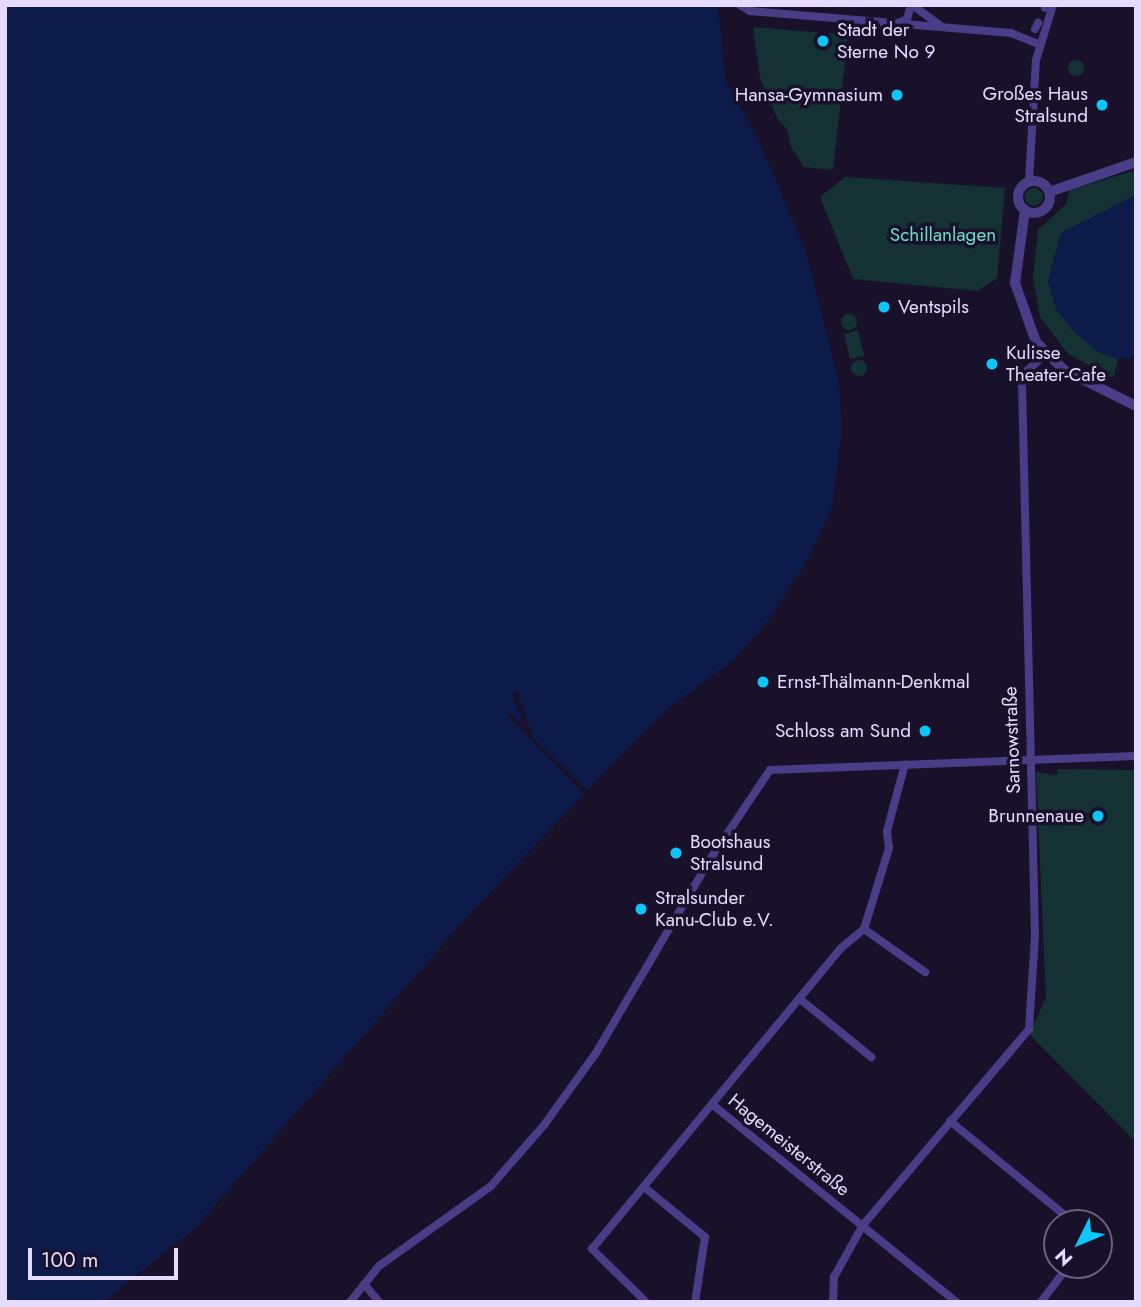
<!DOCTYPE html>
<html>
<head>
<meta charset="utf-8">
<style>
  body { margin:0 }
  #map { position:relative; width:1141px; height:1307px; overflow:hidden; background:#19112a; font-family:Jost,sans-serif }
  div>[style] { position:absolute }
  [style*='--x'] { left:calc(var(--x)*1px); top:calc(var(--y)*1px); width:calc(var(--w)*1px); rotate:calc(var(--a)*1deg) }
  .green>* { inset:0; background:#143234 }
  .round { border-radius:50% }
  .water>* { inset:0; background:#0c1b49 }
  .pier>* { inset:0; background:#19112a }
  .minor>* { height:8px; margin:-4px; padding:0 4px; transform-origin:4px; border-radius:4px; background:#493d88 }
  .tertiary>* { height:10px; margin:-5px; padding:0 5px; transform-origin:5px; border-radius:5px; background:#493d88 }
  .tertiary>.ring { margin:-5px; padding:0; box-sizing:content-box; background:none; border:10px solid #493d88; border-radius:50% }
  .dots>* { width:19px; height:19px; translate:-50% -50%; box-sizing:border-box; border:4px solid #19112a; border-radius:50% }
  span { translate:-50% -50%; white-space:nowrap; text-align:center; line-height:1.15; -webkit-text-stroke:7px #19112a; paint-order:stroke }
  .poi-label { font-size:19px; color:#e4dbfe }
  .left { translate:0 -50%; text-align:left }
  .right { translate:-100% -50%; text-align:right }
  .park-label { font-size:19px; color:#67dfcf }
  .street-label { font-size:19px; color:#e4dbfe }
  .frame { position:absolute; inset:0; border:7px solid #e4dbfe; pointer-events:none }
  .north { position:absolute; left:1043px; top:1209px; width:70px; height:70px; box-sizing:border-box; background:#19112a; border:2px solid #6a627f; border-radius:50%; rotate:227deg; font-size:19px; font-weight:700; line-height:28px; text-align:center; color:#e4dbfe }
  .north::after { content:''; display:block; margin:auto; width:24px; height:32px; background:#0bc6fb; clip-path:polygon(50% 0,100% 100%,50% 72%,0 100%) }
  .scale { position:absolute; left:28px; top:1248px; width:150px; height:32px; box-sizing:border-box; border:4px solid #e4dbfe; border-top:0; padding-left:9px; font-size:21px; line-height:24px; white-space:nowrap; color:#e4dbfe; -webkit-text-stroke:5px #19112a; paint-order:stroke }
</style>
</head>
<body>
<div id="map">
  <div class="green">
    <div style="clip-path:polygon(753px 27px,848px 35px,833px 170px,804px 167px,791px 147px,787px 129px,778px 120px,760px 78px)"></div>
    <div class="round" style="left:1068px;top:60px;width:16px;height:16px"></div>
    <div style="clip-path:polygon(1136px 170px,1136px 195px,1061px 233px,1048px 281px,1097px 351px,1118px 359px,1113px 378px,1068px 354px,1040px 317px,1033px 277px,1038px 230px,1066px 204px,1070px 190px)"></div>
    <div style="clip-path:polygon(845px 177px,1005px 188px,997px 278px,978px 291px,853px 279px,820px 197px)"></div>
    <div class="round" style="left:1025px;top:188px;width:18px;height:18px"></div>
    <div class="round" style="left:841px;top:314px;width:16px;height:16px"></div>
    <div style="clip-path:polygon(858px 330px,864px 356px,850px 359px,844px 334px)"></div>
    <div class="round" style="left:851px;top:360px;width:16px;height:16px"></div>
    <div style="clip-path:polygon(1057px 769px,1136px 770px,1136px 1142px,1029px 1034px,1046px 998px,1036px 772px,1057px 775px)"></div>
  </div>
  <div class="water">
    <div style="clip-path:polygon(5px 5px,718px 5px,725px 80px,759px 141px,806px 252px,839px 383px,842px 430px,831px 511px,808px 559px,770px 618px,735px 659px,669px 708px,628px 748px,473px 910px,195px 1228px,103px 1302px,5px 1302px)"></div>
    <div style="clip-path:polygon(1136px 195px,1136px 358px,1118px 359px,1097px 351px,1073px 331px,1056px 309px,1048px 282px,1061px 233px)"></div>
  </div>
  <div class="pier">
    <div style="clip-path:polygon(517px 690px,533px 737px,588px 791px,584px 794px,508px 716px,511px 714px,524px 726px,512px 693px)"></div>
  </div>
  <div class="minor">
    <div style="--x:740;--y:5;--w:12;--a:31"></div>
    <div style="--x:750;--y:11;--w:262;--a:4.8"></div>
    <div style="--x:1011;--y:33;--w:32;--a:22"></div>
    <div style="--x:912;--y:5;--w:37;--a:36"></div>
    <div style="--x:1045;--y:8;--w:3;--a:-72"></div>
    <div style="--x:896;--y:24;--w:12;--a:-24"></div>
    <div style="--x:907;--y:19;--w:15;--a:-74"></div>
    <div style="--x:1035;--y:29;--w:7;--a:-63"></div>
    <div style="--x:1029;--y:181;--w:121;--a:-86.7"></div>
    <div style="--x:1036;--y:60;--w:58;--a:-72.8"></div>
    <div style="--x:864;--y:929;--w:75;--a:35.2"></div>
    <div style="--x:800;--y:999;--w:92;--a:39.2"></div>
    <div style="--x:713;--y:1105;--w:313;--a:39"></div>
    <div style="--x:950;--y:1121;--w:161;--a:39.4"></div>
    <div style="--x:644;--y:1187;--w:79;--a:39.3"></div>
    <div style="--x:705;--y:1237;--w:66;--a:98.7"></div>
    <div style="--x:364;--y:1284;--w:23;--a:50"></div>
    <div style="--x:350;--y:1302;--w:46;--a:-51.1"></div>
    <div style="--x:379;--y:1266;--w:138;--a:-35.5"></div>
    <div style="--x:491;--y:1186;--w:81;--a:-49"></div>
    <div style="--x:544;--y:1125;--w:89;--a:-54.2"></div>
    <div style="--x:596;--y:1053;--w:226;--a:-59.5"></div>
    <div style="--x:711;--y:858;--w:106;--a:-56.2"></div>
    <div style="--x:770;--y:770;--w:366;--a:-2.2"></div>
    <div style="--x:646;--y:1302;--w:76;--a:-135.5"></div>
    <div style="--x:592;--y:1249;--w:389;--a:-50.4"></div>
    <div style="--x:840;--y:949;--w:31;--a:-40"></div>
    <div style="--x:864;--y:929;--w:85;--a:-72.8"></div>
    <div style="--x:889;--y:848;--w:17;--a:-97"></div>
    <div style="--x:887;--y:831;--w:69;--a:-75"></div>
    <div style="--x:833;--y:1302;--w:25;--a:-88"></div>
    <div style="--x:834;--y:1277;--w:60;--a:-60.9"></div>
    <div style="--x:863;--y:1225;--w:257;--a:-49.7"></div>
    <div style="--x:1029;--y:1029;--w:94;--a:-86.3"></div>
    <div style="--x:1035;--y:935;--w:551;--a:-91.35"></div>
    <div style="--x:1022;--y:384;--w:14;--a:-69"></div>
    <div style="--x:1027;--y:371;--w:25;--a:-43"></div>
    <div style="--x:1041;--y:1302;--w:46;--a:-52.9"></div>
  </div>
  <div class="tertiary">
    <div class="ring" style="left:1018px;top:181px;width:22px;height:22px"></div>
    <div style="--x:1049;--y:192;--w:92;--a:-19"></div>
    <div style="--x:1025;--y:210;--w:74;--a:97.8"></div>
    <div style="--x:1015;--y:283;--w:63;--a:70.4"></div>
    <div style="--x:1036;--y:342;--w:40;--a:45"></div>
    <div style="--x:1064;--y:370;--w:80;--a:26.6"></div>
  </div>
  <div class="dots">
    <div style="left:823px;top:41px;background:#0bc6fb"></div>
    <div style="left:897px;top:95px;background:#0bc6fb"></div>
    <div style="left:1102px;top:105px;background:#0bc6fb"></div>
    <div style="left:884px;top:307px;background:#0bc6fb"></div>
    <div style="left:992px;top:364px;background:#0bc6fb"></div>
    <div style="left:763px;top:682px;background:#0bc6fb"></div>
    <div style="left:925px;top:731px;background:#0bc6fb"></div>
    <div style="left:1098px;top:816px;background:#0bc6fb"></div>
    <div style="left:676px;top:853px;background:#0bc6fb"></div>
    <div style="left:641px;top:909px;background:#0bc6fb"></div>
  </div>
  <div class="poi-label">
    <span class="left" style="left:837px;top:41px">Stadt der<br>Sterne No 9</span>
    <span class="right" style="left:1088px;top:105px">Großes Haus<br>Stralsund</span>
    <span class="right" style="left:883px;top:95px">Hansa-Gymnasium</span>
    <span class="left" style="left:898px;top:307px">Ventspils</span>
    <span class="left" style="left:1006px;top:364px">Kulisse<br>Theater-Cafe</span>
    <span class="left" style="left:777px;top:682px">Ernst-Thälmann-Denkmal</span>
    <span class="right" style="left:911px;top:731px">Schloss am Sund</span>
    <span class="right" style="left:1084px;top:816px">Brunnenaue</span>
    <span class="left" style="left:690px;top:853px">Bootshaus<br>Stralsund</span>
    <span class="left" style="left:655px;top:909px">Stralsunder<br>Kanu-Club e.V.</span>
  </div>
  <div class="park-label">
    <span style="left:943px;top:235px">Schillanlagen</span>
  </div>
  <div class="street-label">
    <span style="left:1012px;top:740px;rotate:-92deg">Sarnowstraße</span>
    <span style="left:789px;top:1145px;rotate:39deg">Hagemeisterstraße</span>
  </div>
  <div class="frame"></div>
  <div class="north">N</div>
  <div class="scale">100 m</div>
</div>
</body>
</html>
